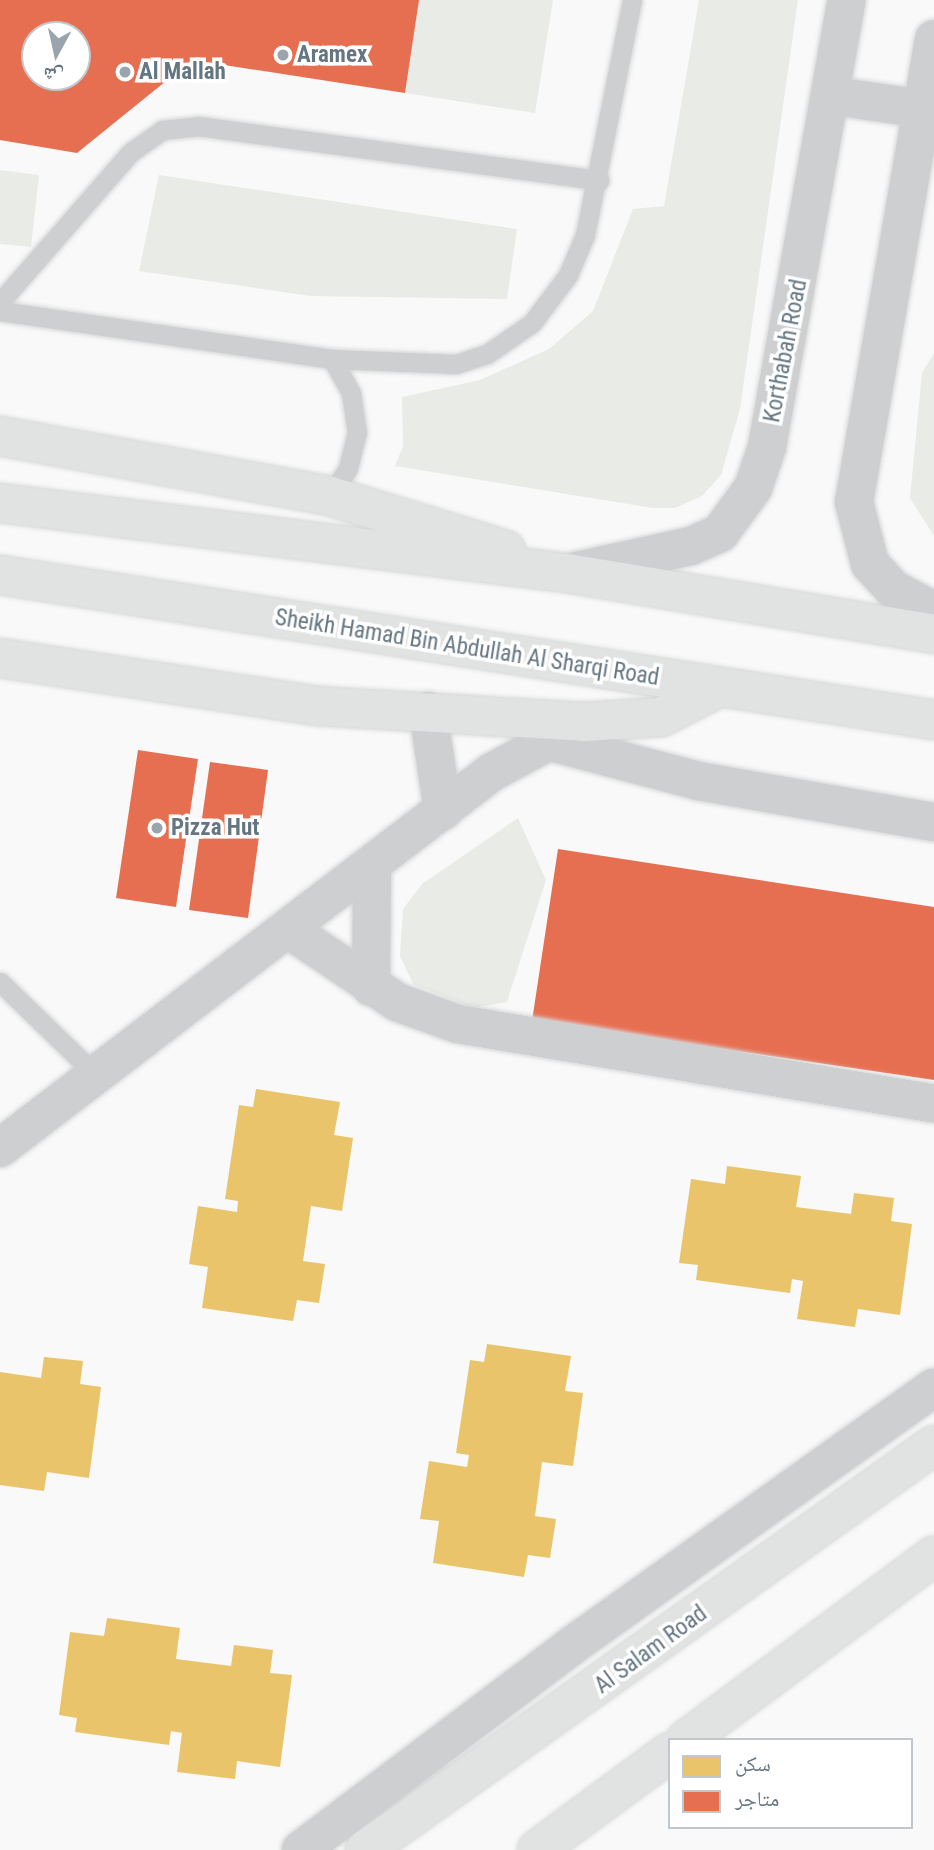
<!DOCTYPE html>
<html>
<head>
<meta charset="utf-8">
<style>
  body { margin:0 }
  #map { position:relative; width:934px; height:1850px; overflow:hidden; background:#f9f9f9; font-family:"Roboto Condensed","Noto Naskh Arabic",sans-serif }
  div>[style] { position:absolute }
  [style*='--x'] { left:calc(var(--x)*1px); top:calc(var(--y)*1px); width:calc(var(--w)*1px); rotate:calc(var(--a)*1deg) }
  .green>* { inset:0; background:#e8ebe6 }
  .homes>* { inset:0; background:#e9c46a }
  .shops>* { inset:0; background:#e76f51 }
  .roads { filter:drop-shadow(0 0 2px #d5d6d7) drop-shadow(0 0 2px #d5d6d7) }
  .service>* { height:19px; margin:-9.5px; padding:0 9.5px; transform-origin:9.5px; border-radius:9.5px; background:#cecfd0 }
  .minor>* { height:38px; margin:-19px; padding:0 19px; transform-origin:19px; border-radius:19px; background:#cecfd0 }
  .tertiary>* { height:38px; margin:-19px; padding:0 19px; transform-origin:19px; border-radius:19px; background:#cecfd0 }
  .secondary>* { height:38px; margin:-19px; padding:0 19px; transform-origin:19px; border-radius:19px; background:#e1e2e2 }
  .trunk>* { height:38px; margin:-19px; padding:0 19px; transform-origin:19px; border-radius:19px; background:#e1e2e2 }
  .dots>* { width:19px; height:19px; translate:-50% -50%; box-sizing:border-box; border:4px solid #fff; border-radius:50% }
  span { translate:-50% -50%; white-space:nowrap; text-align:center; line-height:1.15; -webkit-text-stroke:7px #fff; paint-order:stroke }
  .poi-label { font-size:23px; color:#657683; font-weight:700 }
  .left { translate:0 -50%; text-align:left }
  .street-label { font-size:23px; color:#657683 }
  .legend { position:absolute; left:668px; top:1738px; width:245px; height:91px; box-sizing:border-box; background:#fff; border:2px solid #c1c8cd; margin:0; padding:9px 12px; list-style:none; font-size:21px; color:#657683 }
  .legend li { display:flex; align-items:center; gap:14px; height:35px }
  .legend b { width:35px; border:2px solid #c1c8cd }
  .north { position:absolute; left:21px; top:21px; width:70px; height:70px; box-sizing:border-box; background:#fff; border:2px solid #c1c8cd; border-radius:50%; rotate:188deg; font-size:19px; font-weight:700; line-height:28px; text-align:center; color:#657683 }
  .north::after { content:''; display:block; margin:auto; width:24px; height:32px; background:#99a4ac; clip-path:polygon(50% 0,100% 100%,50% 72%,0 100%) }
</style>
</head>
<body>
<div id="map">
  <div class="green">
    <div style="clip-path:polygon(419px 0,553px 0,535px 113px,405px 93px)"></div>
    <div style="clip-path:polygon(699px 0,798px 0,740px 409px,721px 475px,702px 496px,675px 508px,653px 508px,395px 466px,403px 446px,402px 397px,480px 380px,549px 349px,593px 311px,633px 209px,664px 206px)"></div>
    <div style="clip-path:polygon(0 170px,39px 175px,31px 247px,0 244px)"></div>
    <div style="clip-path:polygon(159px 175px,517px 229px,507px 299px,310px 296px,139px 271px)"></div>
    <div style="clip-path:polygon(934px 353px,934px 536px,910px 498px,922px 373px)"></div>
    <div style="clip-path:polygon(518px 818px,546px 880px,507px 1002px,473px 1008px,413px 984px,400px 956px,403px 909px,422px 884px)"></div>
  </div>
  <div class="homes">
    <div style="clip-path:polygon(256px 1089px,340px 1102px,334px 1135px,353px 1138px,342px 1211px,311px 1206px,303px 1261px,325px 1264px,319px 1303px,297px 1300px,293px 1321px,202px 1308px,208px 1267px,189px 1264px,198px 1206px,237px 1212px,238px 1201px,225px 1199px,239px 1105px,253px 1107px)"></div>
    <div style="clip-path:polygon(727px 1166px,801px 1176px,796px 1207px,851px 1214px,854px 1193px,894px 1198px,891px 1221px,912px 1224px,900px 1315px,858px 1309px,855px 1327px,797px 1319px,803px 1281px,792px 1279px,790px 1293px,696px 1280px,698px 1265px,679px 1263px,691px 1179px,725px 1184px)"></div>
    <div style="clip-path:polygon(487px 1344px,571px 1356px,565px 1391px,583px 1393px,573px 1466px,542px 1462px,535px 1516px,556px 1519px,550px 1558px,528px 1555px,524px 1577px,433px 1563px,439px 1521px,420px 1519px,429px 1461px,467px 1467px,469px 1455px,456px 1453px,470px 1360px,484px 1362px)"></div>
    <div style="clip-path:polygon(44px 1357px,83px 1361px,80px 1384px,101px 1387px,89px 1478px,47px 1472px,44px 1491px,0 1485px,0 1372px,41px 1378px)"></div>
    <div style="clip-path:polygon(107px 1618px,180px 1628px,176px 1659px,231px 1666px,234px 1645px,273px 1650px,270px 1673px,292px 1675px,280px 1767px,237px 1761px,235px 1779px,177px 1772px,182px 1733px,171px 1731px,169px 1745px,75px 1732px,77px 1718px,59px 1715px,70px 1632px,104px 1636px)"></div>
  </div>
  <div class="shops">
    <div style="clip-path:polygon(evenodd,0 0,419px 0,405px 93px,192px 60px,77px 153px,0 140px,0 0,35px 35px,77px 35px,77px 77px,35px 77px,35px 35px)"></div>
    <div style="clip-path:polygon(138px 750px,198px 759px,176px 907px,116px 898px)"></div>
    <div style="clip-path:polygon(210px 762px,268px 770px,248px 918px,189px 910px)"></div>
    <div style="clip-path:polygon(558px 849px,934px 907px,934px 1080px,532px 1021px)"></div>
  </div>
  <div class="roads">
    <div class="service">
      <div style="--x:0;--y:302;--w:199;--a:-48.9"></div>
      <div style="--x:131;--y:152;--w:38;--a:-35"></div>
      <div style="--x:162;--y:130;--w:36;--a:-6"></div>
      <div style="--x:198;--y:126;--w:405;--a:7.7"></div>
      <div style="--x:0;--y:311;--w:335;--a:8.2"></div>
      <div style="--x:332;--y:359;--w:124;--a:2.3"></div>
      <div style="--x:456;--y:364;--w:33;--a:-18"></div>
      <div style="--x:487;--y:354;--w:55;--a:-34.6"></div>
      <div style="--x:532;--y:323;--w:60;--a:-53.1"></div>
      <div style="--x:568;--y:275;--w:43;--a:-67"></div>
      <div style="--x:585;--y:235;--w:240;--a:-78.7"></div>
      <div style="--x:330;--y:496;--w:33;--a:-57"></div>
      <div style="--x:348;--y:468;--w:36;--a:-76"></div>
      <div style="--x:357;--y:433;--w:40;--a:-98.5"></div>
      <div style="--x:351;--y:393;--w:39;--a:-119"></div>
      <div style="--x:0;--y:982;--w:134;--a:44.1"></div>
    </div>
    <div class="minor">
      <div style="--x:428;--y:711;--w:101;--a:81.5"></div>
      <div style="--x:547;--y:741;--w:156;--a:14.8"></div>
      <div style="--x:698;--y:781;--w:240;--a:9.9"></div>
      <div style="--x:288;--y:929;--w:131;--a:33.8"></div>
      <div style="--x:397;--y:1002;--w:65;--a:19.8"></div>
      <div style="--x:458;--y:1024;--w:483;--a:9.5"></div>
      <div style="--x:371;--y:987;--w:122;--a:-89.5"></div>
      <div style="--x:0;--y:1148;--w:619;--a:-37.39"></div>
      <div style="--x:492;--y:772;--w:106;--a:-28.3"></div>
      <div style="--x:301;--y:1850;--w:337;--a:-37"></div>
      <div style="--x:570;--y:1647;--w:447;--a:-35.5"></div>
    </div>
    <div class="tertiary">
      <div style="--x:934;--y:39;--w:470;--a:99.8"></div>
      <div style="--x:854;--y:502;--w:64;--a:75.5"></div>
      <div style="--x:870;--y:564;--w:34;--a:47"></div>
      <div style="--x:893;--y:589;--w:47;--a:28.2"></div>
      <div style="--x:834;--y:96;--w:90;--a:8.3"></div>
      <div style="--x:567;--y:573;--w:127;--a:-12.3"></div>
      <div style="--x:691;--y:546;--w:32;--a:-24"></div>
      <div style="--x:720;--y:533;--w:56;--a:-53.7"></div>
      <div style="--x:753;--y:488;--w:43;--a:-71.1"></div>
      <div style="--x:767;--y:447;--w:454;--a:-79.9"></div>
    </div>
    <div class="secondary">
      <div style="--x:686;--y:1740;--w:309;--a:-36.6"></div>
      <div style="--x:365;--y:1850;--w:698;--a:-35.44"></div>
      <div style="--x:537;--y:1850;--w:165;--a:-36.4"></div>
    </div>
    <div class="trunk">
      <div style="--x:0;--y:436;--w:335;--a:10.3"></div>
      <div style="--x:330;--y:496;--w:184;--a:17.1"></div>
      <div style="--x:0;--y:503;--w:571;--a:7.04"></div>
      <div style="--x:567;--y:573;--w:372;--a:9.4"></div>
      <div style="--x:0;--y:575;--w:945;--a:8.82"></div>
      <div style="--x:0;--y:658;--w:321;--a:8.6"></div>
      <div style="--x:317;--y:706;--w:268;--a:3.4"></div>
      <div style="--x:585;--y:722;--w:76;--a:-3.8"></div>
      <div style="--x:661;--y:717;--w:66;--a:-27"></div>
    </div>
  </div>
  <div class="dots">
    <div style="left:283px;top:55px;background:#99a4ac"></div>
    <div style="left:125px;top:72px;background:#99a4ac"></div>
    <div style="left:157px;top:828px;background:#99a4ac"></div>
  </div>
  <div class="poi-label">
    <span class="left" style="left:297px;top:55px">Aramex</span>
    <span class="left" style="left:139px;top:72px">Al Mallah</span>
    <span class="left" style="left:171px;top:828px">Pizza Hut</span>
  </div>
  <div class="street-label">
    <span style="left:786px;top:351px;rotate:-79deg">Korthabah Road</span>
    <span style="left:467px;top:648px;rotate:9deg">Sheikh Hamad Bin Abdullah Al Sharqi Road</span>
    <span style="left:651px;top:1650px;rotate:-36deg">Al Salam Road</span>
  </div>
  <ul class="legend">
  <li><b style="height:19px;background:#e9c46a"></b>سكن</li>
  <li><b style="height:19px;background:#e76f51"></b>متاجر</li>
  </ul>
  <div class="north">ش</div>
</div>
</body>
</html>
